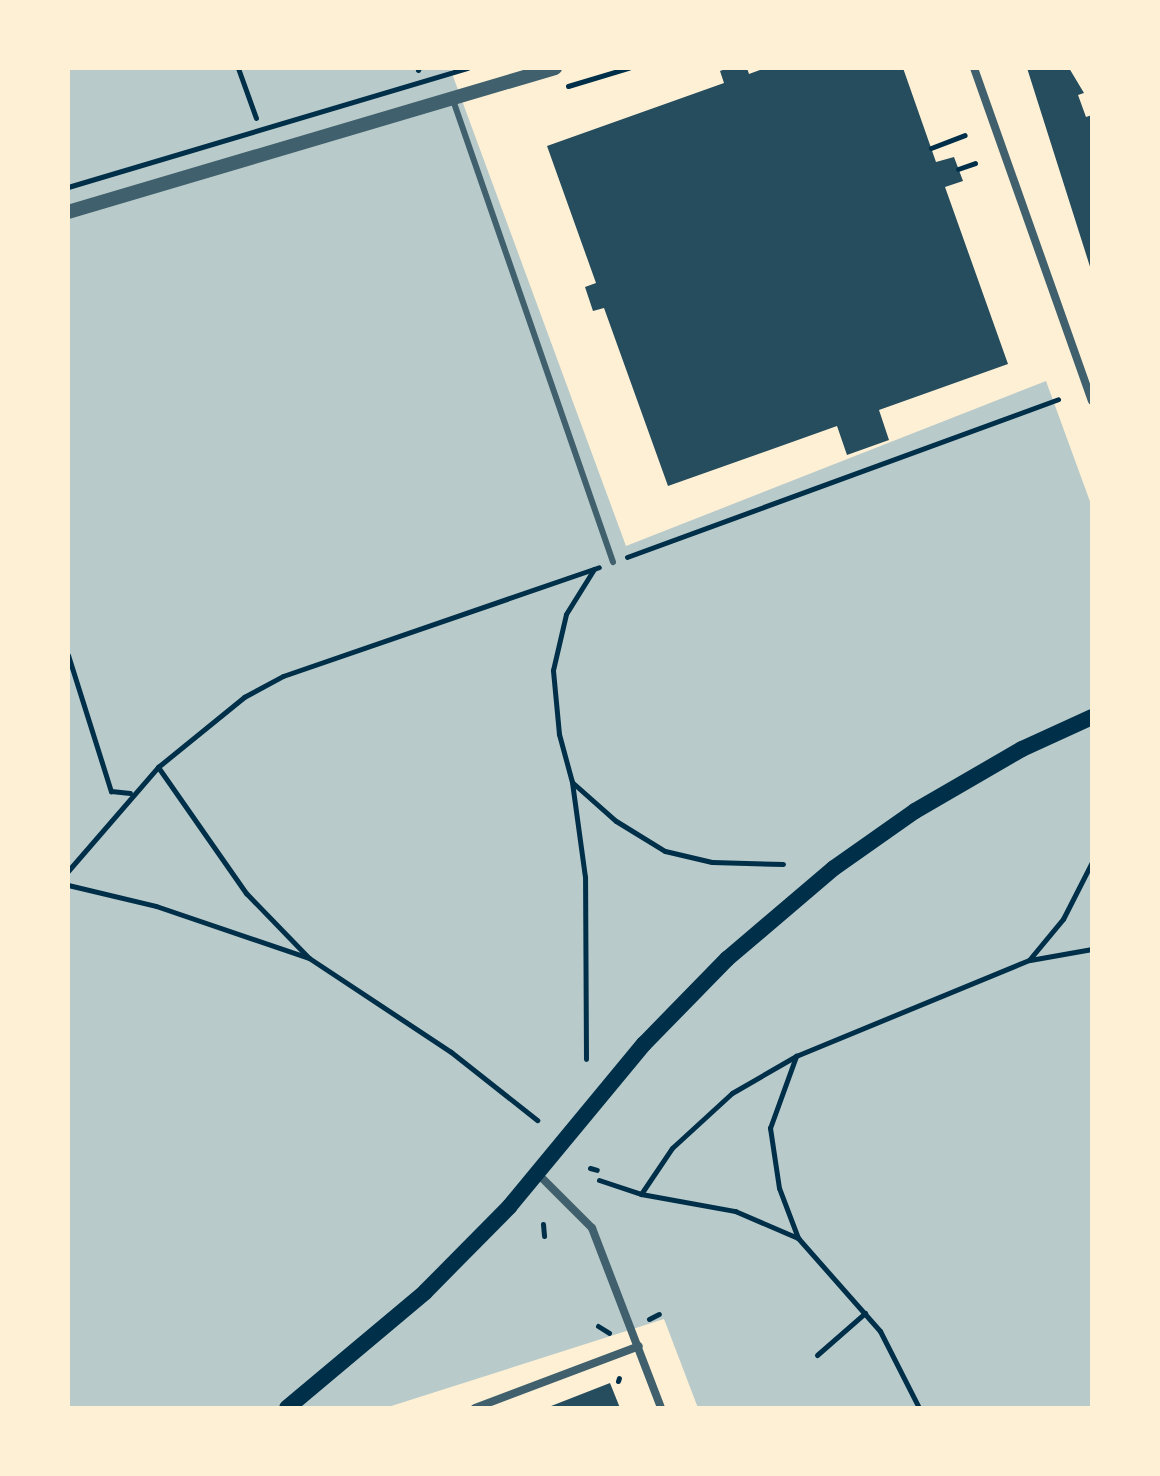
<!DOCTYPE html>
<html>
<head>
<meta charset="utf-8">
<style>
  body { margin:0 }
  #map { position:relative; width:1160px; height:1476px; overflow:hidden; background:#fdf0d5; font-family:Montserrat,sans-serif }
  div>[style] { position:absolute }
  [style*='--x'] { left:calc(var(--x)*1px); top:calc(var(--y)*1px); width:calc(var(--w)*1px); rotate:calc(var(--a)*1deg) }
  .green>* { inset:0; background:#b9caca }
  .building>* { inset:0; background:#264d5e }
  .path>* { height:5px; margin:-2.5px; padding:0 2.5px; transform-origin:2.5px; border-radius:2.5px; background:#003049 }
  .service>* { height:6px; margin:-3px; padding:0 3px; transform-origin:3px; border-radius:3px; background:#3f606c }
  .minor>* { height:8px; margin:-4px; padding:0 4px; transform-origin:4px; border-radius:4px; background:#3f606c }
  .tertiary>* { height:14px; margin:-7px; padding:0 7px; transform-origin:7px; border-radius:7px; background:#3f606c }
  .secondary>* { height:16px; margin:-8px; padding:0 8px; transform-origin:8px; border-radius:8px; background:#003049 }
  span { translate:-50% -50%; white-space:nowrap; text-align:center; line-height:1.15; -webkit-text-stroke:7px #fdf0d5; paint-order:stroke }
  .frame { position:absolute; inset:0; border:70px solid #fdf0d5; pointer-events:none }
</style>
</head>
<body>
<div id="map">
  <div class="green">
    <div style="clip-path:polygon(68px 68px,450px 68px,626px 546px,1046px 381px,1092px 507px,1092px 1408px,698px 1408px,664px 1319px,385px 1408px,68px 1408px)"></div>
  </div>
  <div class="building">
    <div style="clip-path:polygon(728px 68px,747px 68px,749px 74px,765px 68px,903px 68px,936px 162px,954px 157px,963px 181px,945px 187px,1008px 364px,879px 410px,889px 440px,847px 455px,837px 426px,668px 486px,604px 308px,593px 311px,585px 287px,596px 283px,547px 146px,724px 83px,720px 71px)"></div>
    <div style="clip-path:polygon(1027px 68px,1069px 68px,1084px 93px,1078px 95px,1086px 117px,1092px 115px,1092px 273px)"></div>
    <div style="clip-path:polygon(610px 1383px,620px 1408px,546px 1408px)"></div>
  </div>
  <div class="path">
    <div style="--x:238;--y:68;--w:53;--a:70.2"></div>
    <div style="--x:418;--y:70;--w:2;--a:-63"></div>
    <div style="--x:568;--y:86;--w:63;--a:-16.7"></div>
    <div style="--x:931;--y:148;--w:36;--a:-21"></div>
    <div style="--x:958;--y:169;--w:18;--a:-19"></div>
    <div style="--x:68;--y:187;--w:417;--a:-16.6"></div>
    <div style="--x:627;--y:557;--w:459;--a:-20.1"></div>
    <div style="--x:68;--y:655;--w:143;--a:72.5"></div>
    <div style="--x:111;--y:791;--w:19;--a:6"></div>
    <div style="--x:158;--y:767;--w:154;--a:55.1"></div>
    <div style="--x:246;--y:893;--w:89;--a:45.9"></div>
    <div style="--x:573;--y:783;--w:57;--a:41.5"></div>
    <div style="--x:616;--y:821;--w:57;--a:31.5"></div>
    <div style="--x:665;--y:851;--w:48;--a:13.2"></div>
    <div style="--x:712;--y:862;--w:71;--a:1.6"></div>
    <div style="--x:68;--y:871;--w:138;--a:-49.1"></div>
    <div style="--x:158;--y:767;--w:111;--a:-39.1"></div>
    <div style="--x:244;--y:697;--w:44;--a:-28.3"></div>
    <div style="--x:283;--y:676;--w:334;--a:-19"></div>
    <div style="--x:68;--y:885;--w:90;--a:13.4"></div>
    <div style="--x:156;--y:906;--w:162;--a:18.8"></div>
    <div style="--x:309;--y:958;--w:170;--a:33.5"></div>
    <div style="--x:451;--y:1052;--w:110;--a:38.3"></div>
    <div style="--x:1030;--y:960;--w:63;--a:-10.1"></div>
    <div style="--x:586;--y:1059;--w:182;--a:-90.3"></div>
    <div style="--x:585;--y:877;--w:96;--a:-97.8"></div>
    <div style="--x:572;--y:782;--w:50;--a:-105.2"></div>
    <div style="--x:559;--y:734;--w:64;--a:-95.4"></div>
    <div style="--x:553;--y:670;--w:57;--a:-76.9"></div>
    <div style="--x:566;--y:614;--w:53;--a:-58.1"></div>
    <div style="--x:590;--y:1168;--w:7;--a:16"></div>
    <div style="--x:599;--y:1180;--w:44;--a:18.4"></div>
    <div style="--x:641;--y:1194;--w:96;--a:10.3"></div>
    <div style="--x:735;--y:1211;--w:69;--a:23.2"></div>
    <div style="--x:798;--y:1238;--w:124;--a:48.6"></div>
    <div style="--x:880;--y:1331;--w:86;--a:63.1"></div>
    <div style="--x:641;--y:1194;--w:55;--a:-56"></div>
    <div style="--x:672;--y:1148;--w:81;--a:-42.5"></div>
    <div style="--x:732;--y:1093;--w:74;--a:-30"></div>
    <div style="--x:543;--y:1224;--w:12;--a:85"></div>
    <div style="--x:798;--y:1238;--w:53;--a:-110.8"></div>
    <div style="--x:779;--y:1188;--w:61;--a:-98.5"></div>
    <div style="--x:770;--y:1128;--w:77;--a:-70.1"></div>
    <div style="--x:796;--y:1056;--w:252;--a:-22.4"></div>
    <div style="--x:1029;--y:960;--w:53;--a:-50.3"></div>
    <div style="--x:1063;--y:919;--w:64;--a:-63"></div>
    <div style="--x:649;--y:1319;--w:11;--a:-27"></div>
    <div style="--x:598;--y:1326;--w:13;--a:32"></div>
    <div style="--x:817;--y:1355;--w:64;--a:-41.2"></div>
    <div style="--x:618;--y:1381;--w:3;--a:-72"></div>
  </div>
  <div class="service">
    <div style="--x:453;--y:100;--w:489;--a:70.9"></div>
  </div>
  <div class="minor">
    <div style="--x:974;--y:68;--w:353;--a:70.5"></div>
    <div style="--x:539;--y:1175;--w:75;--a:45"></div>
    <div style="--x:592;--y:1228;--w:193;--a:69"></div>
    <div style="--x:475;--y:1408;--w:175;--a:-20.7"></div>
  </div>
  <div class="tertiary">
    <div style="--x:68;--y:212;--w:508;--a:-16.47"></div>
  </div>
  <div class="secondary">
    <div style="--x:287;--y:1408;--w:180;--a:-40"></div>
    <div style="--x:425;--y:1292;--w:120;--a:-45.3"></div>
    <div style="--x:509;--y:1207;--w:212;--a:-50.4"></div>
    <div style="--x:644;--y:1044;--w:119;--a:-45.7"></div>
    <div style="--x:727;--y:959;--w:140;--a:-40.4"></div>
    <div style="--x:834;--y:868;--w:99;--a:-35.1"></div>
    <div style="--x:915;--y:811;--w:124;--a:-30.1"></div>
    <div style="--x:1022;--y:749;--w:77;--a:-24.6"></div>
  </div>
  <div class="frame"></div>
</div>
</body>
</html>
